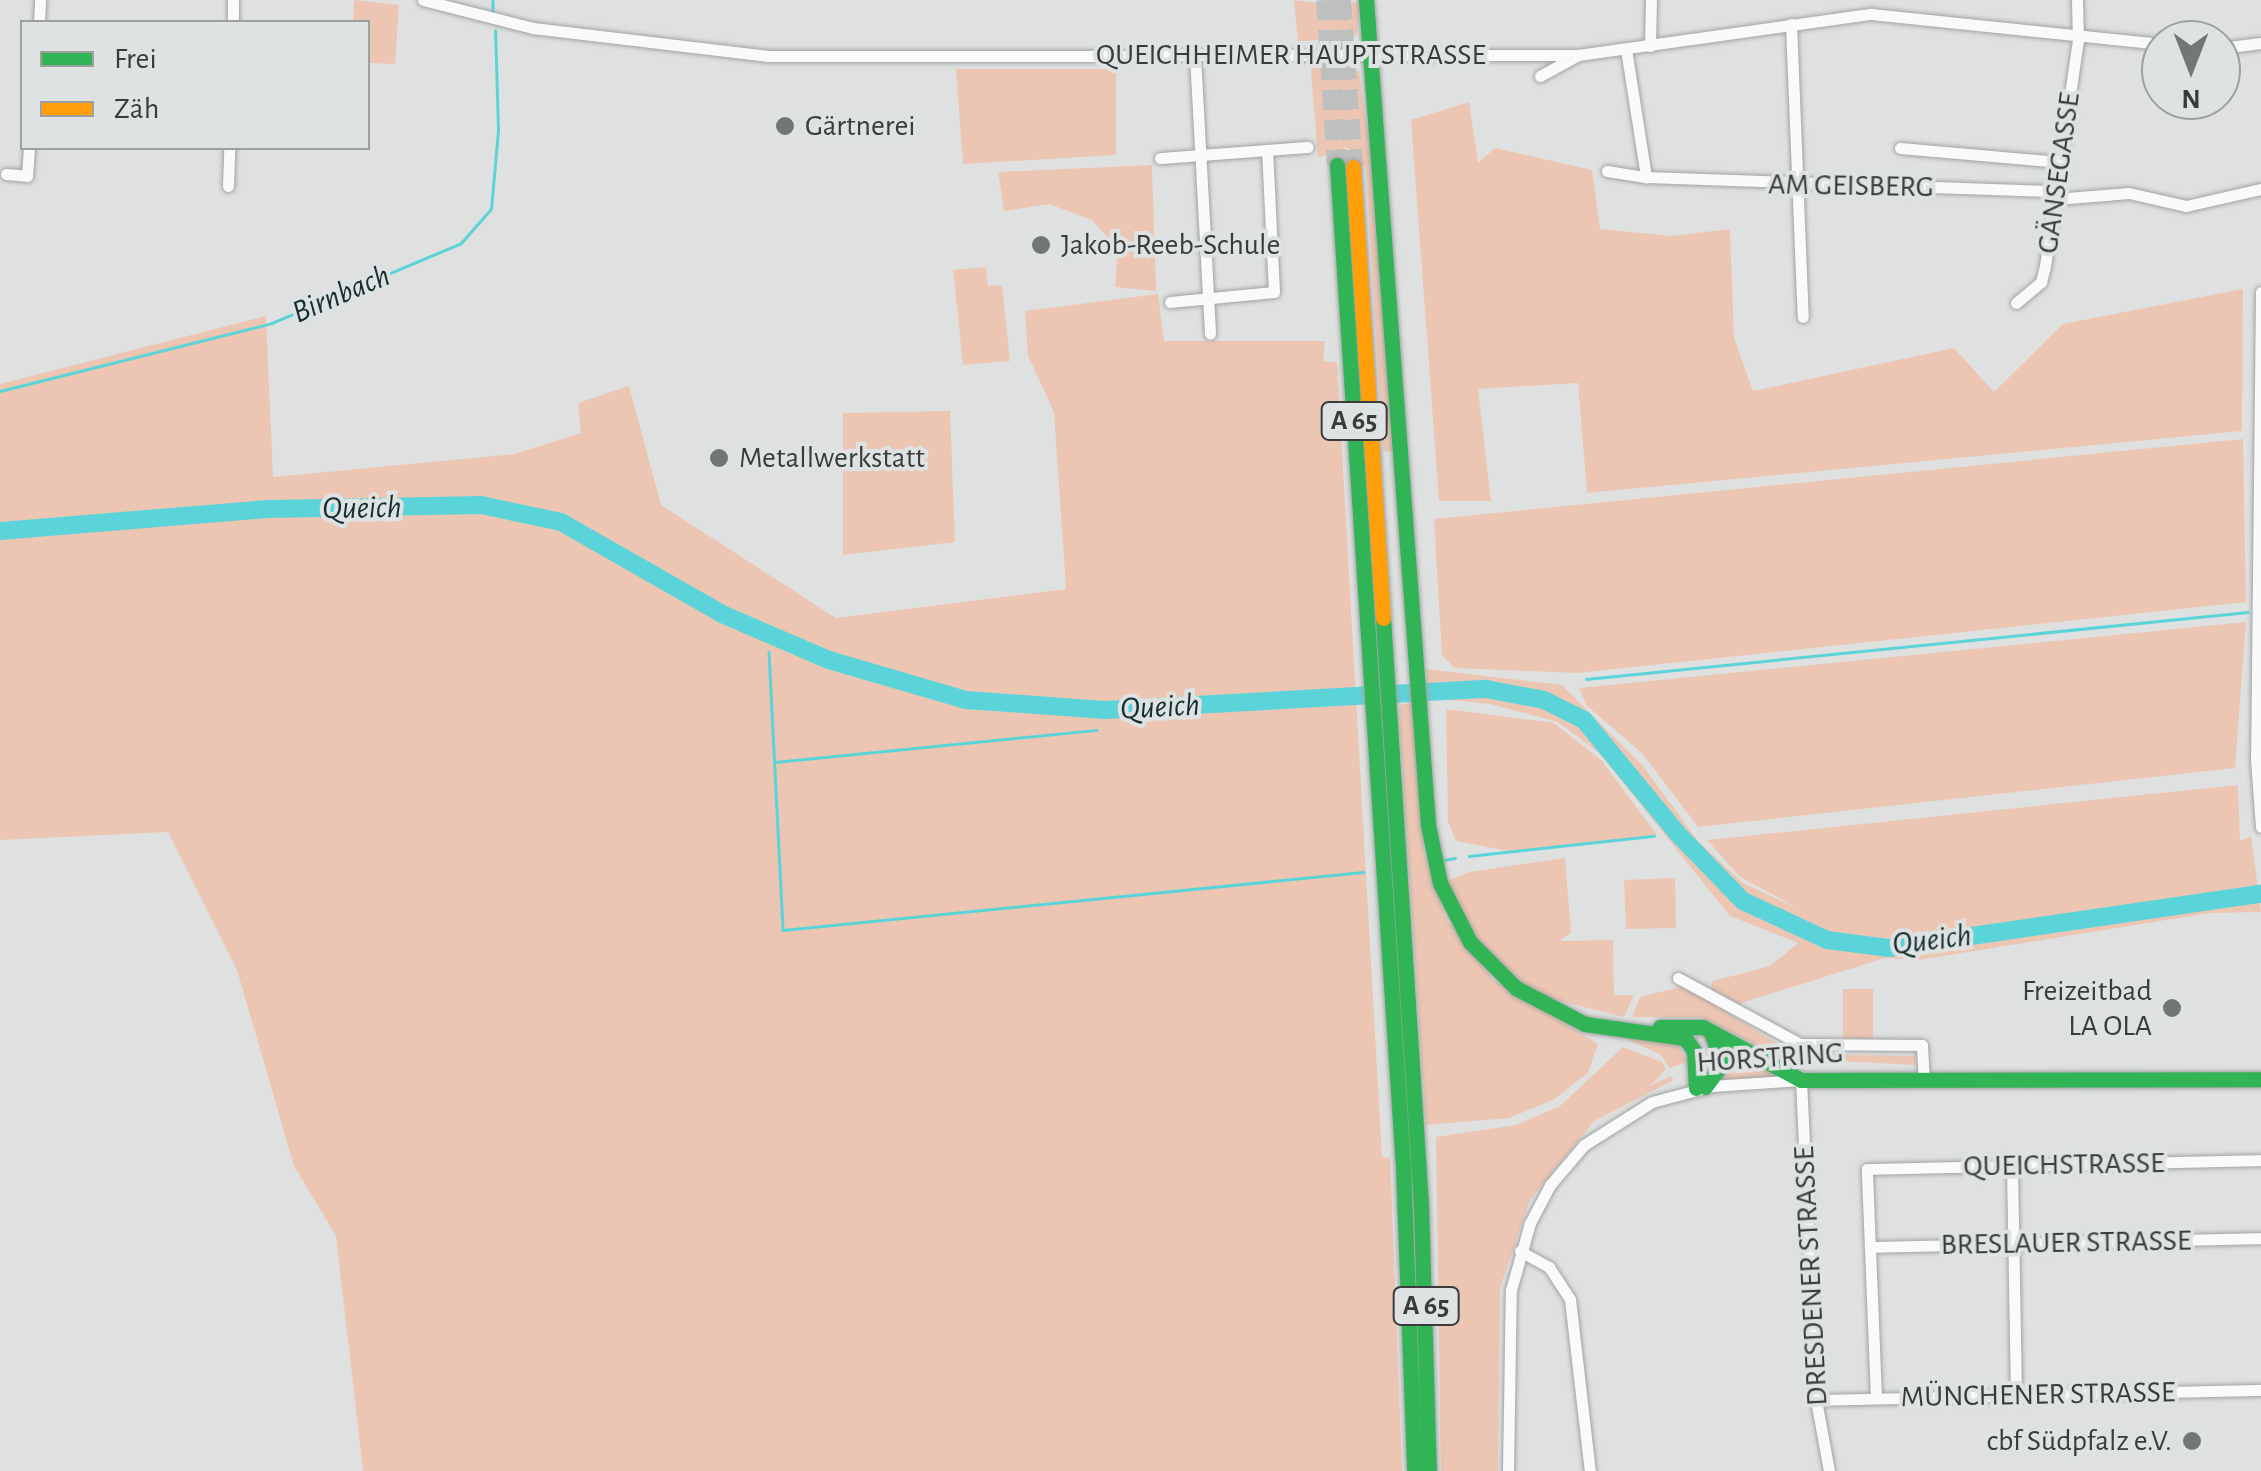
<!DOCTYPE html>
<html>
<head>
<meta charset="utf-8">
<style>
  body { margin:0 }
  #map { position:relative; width:2261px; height:1471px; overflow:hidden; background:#dfe1e1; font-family:"Alegreya Sans",sans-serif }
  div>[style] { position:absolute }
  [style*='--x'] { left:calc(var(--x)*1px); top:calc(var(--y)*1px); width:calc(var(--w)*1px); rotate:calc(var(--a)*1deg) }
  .green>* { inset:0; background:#edc6b3 }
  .stream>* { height:2.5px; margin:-1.25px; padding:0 1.25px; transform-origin:1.25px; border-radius:1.25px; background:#5bd4d9 }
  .river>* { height:18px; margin:-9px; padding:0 9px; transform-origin:9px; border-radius:9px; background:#5bd4d9 }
  .highway-tunnel>* { height:20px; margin-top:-10px; transform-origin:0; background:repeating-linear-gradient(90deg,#bec0c0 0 20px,transparent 0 30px) }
  .roads { filter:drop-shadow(0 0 2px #a2a3a3) drop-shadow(0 0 2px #a2a3a3) }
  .street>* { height:11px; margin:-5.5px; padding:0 5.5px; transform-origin:5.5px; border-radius:5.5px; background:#fafafa }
  .fast>* { height:15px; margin:-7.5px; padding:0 7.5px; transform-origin:7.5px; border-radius:7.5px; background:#30b455 }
  .slow>* { height:15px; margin:-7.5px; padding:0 7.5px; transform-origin:7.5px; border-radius:7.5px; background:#ff9f0a }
  .dots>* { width:28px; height:28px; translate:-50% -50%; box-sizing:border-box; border:5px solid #dee2e2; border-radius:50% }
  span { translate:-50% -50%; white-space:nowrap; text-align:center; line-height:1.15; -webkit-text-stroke:8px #dee2e2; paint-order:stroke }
  .shield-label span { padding:2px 8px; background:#dee2e2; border:2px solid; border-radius:8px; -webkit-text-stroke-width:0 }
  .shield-label { font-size:28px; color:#3a3c3c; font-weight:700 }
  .street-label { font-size:30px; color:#3a3c3c }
  .poi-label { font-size:30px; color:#3a3c3c }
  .left { translate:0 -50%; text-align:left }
  .right { translate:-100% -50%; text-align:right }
  .water-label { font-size:32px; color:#142e2f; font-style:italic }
  .legend { position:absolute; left:20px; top:20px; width:350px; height:130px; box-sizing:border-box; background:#dee2e2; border:2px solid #9ca0a0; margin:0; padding:12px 18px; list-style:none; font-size:30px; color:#3a3c3c }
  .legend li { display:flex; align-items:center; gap:20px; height:50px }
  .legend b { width:50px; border:2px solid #9ca0a0 }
  .north { position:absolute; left:2141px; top:20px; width:100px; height:100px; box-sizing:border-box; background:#dee2e2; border:2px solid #9ca0a0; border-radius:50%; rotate:180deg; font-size:28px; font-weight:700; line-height:40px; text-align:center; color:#3a3c3c }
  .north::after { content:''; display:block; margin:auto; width:35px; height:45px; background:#747676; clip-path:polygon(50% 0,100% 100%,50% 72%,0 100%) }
</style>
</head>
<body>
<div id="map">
  <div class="green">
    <div style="clip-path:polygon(354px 0,399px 5px,395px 64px,368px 63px,368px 22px,353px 22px)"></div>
    <div style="clip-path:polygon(1294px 0,1344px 6px,1360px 0,1357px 35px,1298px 42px)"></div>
    <div style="clip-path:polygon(1310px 59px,1345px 59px,1359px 72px,1378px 207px,1396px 452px,1383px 451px,1366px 168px,1347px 147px,1318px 158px)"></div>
    <div style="clip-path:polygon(956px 69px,1116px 69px,1116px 155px,963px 164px)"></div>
    <div style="clip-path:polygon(1469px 102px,1478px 163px,1495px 148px,1592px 170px,1600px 229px,1671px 236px,1730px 229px,1734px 338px,1753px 391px,1954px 348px,1994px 392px,2063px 324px,2243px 289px,2242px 431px,1587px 493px,1578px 383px,1478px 389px,1491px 501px,1439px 501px,1411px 120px)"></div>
    <div style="clip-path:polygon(1152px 165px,1156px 291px,1115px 287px,1118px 249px,1092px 220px,1049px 204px,1004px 211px,998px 172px)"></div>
    <div style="clip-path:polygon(986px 267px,988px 286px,1002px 285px,1010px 361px,963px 365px,953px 270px)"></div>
    <div style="clip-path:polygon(1158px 294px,1164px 341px,1325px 341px,1323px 361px,1337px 362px,1382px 1157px,1390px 1158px,1402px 1471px,363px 1471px,336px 1236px,294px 1166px,237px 970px,168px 832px,0 840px,0 384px,266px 316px,273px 477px,515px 454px,581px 433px,578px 403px,629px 386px,661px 505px,836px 618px,1066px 589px,1054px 412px,1028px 356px,1025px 311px)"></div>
    <div style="clip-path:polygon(950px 411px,955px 542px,843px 555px,843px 413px)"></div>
    <div style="clip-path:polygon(2243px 439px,2246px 602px,1577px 673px,1454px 668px,1442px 655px,1434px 519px)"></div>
    <div style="clip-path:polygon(2246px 622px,2235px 768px,1698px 827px,1642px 753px,1586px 705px,1579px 688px)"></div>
    <div style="clip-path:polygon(1426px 669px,1562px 685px,1643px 766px,1698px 841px,1743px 883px,1801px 910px,1739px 876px,1707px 840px,2238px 785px,2240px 841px,2251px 836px,2261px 912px,2209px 913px,1919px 960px,1885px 958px,1738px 1004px,1710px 988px,1713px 981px,1770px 966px,1798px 943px,1730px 916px,1599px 753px,1558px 722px,1490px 704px,1429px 698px)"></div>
    <div style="clip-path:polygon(1412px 703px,1424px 851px,1446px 919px,1493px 980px,1598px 1044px,1588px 1073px,1553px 1100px,1509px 1118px,1426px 1125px,1399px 712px,1401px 704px)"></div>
    <div style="clip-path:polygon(1446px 709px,1554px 723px,1601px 760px,1657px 835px,1513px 852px,1456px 841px,1448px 822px)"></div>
    <div style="clip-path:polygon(1565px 858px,1571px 932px,1560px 941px,1613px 940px,1614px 995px,1634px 995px,1624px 1017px,1552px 999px,1522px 982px,1477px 940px,1447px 881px,1469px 872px)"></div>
    <div style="clip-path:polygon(1675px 878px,1676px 928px,1626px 929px,1624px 880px)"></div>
    <div style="clip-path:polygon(1684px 986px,1794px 1054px,1915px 1056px,1916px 1065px,1781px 1058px,1701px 1017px,1632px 1017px,1640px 997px)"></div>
    <div style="clip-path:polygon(1843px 989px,1873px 989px,1873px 1039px,1843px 1039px)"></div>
    <div style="clip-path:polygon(1717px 1038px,1801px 1080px,1705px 1087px,1717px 1075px)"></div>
    <div style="clip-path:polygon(1625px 1039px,1676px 1041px,1687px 1062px,1670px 1068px,1660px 1054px)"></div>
    <div style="clip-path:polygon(1623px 1047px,1662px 1062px,1666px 1069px,1650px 1086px,1670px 1076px,1674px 1080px,1594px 1121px,1530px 1200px,1500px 1288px,1498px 1471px,1441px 1471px,1436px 1137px,1516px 1125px,1560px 1106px)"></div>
  </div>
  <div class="stream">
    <div style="--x:493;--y:0;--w:11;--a:90"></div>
    <div style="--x:0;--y:391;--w:280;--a:-14"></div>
    <div style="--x:272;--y:323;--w:205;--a:-22.9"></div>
    <div style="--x:461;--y:243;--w:45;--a:-48.6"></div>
    <div style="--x:491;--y:209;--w:79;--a:-84.9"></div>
    <div style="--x:498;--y:130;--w:99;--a:-91.7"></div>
    <div style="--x:768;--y:634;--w:2;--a:90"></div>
    <div style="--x:769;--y:652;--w:278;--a:87.1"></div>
    <div style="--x:783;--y:930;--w:583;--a:-5.71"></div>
    <div style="--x:1586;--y:679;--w:665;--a:-5.78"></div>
    <div style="--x:775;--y:762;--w:323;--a:-5.7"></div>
    <div style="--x:1469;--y:856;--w:186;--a:-6.2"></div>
    <div style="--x:1443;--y:860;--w:12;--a:-9"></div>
  </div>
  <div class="river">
    <div style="--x:0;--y:531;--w:271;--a:-4.7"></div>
    <div style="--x:270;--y:509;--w:211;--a:-1.1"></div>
    <div style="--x:481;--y:505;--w:82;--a:12"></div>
    <div style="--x:561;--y:522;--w:185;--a:29.7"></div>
    <div style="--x:722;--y:614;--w:116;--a:23.3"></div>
    <div style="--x:829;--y:660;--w:143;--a:16.3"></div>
    <div style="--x:966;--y:700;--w:139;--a:4.1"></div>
    <div style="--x:1105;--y:710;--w:382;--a:-3.2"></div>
    <div style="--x:1486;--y:689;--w:59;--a:10.7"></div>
    <div style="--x:1544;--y:700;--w:45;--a:26.6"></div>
    <div style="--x:1584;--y:720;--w:146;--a:50.5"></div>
    <div style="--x:1677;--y:833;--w:95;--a:45.9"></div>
    <div style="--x:1743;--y:901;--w:93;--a:24.9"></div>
    <div style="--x:1827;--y:940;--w:63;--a:7.4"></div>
    <div style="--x:1889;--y:948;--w:376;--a:-8.3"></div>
  </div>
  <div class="highway-tunnel">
    <div style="--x:1326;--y:0;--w:165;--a:86.2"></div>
    <div style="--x:1341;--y:0;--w:167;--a:85.9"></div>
  </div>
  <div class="roads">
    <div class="street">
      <div style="--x:423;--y:0;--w:114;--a:14.3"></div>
      <div style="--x:533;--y:28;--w:237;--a:6.8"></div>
      <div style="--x:768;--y:56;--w:810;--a:-0.07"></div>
      <div style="--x:1578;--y:55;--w:296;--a:-8"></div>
      <div style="--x:1871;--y:14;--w:292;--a:5.9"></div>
      <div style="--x:39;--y:22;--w:22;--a:-87"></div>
      <div style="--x:233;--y:22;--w:22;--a:-90"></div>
      <div style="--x:1791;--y:24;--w:293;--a:87.7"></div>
      <div style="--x:1650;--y:46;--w:46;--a:-88.8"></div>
      <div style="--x:2221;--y:48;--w:40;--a:-7.1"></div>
      <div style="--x:1626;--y:49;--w:130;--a:81.1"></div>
      <div style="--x:1646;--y:177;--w:410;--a:2"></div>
      <div style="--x:1195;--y:55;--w:279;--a:86.9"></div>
      <div style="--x:1540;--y:76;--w:43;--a:-28.9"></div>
      <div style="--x:1900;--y:148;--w:162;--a:5"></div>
      <div style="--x:1160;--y:158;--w:148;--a:-4.3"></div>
      <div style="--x:1607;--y:171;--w:39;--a:9"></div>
      <div style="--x:6;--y:174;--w:21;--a:5"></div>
      <div style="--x:27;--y:176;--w:28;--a:-86"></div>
      <div style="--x:228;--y:186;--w:38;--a:-88"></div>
      <div style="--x:2055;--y:199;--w:74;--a:-4.6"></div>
      <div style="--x:2129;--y:193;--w:58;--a:12.8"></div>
      <div style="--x:2186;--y:206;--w:77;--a:-12.8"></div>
      <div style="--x:2261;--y:292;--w:467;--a:90.6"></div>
      <div style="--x:2256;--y:759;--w:68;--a:85.8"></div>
      <div style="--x:1170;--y:302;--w:104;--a:-5.5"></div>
      <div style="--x:1274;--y:292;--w:142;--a:-92.8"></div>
      <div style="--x:2016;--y:303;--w:33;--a:-40"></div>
      <div style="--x:2041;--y:282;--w:16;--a:-76"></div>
      <div style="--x:2045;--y:266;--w:227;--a:-81.7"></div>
      <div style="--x:2078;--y:41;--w:41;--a:-91.4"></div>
      <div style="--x:1678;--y:978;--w:139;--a:28.4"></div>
      <div style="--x:1800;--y:1044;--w:122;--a:0.5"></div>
      <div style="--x:1922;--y:1045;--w:35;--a:87"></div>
      <div style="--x:2012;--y:1166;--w:229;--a:89"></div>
      <div style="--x:1870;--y:1247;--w:391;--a:-1.3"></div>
      <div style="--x:1520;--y:1251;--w:33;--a:29"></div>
      <div style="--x:1549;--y:1267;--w:38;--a:57"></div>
      <div style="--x:1570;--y:1299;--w:173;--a:83.4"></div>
      <div style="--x:1876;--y:1398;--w:229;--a:-92.3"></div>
      <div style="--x:1867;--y:1169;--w:394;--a:-1.3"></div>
      <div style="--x:1816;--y:1400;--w:445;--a:-1.3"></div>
      <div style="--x:1508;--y:1471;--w:181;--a:-89.1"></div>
      <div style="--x:1511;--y:1290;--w:70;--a:-74.2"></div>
      <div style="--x:1530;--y:1223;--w:43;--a:-62.2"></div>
      <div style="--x:1550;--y:1185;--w:52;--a:-49.6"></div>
      <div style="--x:1584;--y:1145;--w:80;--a:-32.3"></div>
      <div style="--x:1652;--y:1102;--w:62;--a:-14.9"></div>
      <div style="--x:1712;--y:1086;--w:89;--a:-3.9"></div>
      <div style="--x:1801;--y:1080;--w:320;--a:87.3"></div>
      <div style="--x:1816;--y:1400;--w:72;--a:79.6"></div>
    </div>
    <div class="fast">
      <div style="--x:1366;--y:0;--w:827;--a:85.7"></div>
      <div style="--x:1428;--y:825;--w:59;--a:78.3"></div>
      <div style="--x:1440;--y:883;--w:66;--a:63"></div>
      <div style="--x:1470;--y:942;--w:65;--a:45"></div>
      <div style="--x:1516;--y:988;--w:78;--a:27.6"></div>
      <div style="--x:1585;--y:1024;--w:101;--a:8"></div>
      <div style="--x:1685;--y:1038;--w:16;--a:55"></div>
      <div style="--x:1694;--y:1051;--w:37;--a:87"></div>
      <div style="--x:1337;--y:165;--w:1003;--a:86.23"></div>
      <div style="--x:1403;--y:1166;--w:305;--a:87.9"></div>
      <div style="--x:1383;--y:618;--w:589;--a:86.3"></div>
      <div style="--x:1421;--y:1206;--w:265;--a:88.3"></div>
      <div style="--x:1660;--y:1027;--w:43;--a:0"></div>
      <div style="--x:1703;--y:1027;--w:111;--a:28.4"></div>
      <div style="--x:1801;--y:1080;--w:460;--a:-0.1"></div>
      <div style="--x:1705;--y:1087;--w:29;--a:-54"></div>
      <div style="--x:1722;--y:1064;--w:34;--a:-109"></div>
    </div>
    <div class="slow">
      <div style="--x:1353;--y:167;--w:452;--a:86.2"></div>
    </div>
  </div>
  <div class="dots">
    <div style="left:785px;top:126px;background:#747676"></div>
    <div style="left:1041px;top:245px;background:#747676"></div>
    <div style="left:719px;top:458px;background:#747676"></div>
    <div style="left:2172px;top:1008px;background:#747676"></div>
    <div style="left:2192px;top:1441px;background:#747676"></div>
  </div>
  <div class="shield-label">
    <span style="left:1354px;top:421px">A 65</span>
    <span style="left:1426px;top:1306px">A 65</span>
  </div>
  <div class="street-label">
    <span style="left:1291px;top:55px">QUEICHHEIMER HAUPTSTRASSE</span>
    <span style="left:2059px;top:173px;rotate:-82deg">GÄNSEGASSE</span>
    <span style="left:1851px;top:186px;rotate:1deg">AM GEISBERG</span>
    <span style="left:1770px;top:1058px;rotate:-4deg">HORSTRING</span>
    <span style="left:2064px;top:1165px;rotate:-1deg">QUEICHSTRASSE</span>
    <span style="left:2066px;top:1243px;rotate:-1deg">BRESLAUER STRASSE</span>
    <span style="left:1811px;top:1276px;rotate:-93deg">DRESDENER STRASSE</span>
    <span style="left:2038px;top:1395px;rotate:-1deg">MÜNCHENER STRASSE</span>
  </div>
  <div class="poi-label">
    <span class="left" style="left:805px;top:126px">Gärtnerei</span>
    <span class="left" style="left:1061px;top:245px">Jakob-Reeb-Schule</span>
    <span class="left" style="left:739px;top:458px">Metallwerkstatt</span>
    <span class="right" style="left:2152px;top:1008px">Freizeitbad<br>LA OLA</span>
    <span class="right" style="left:2172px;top:1441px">cbf Südpfalz e.V.</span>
  </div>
  <div class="water-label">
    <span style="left:341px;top:294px;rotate:-23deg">Birnbach</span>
    <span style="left:362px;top:508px;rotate:-1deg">Queich</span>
    <span style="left:1160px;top:707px;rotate:-3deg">Queich</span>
    <span style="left:1932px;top:940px;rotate:-7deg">Queich</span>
  </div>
  <ul class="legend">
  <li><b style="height:12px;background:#30b455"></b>Frei</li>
  <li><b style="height:12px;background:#ff9f0a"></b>Zäh</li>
  </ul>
  <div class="north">N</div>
</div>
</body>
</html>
